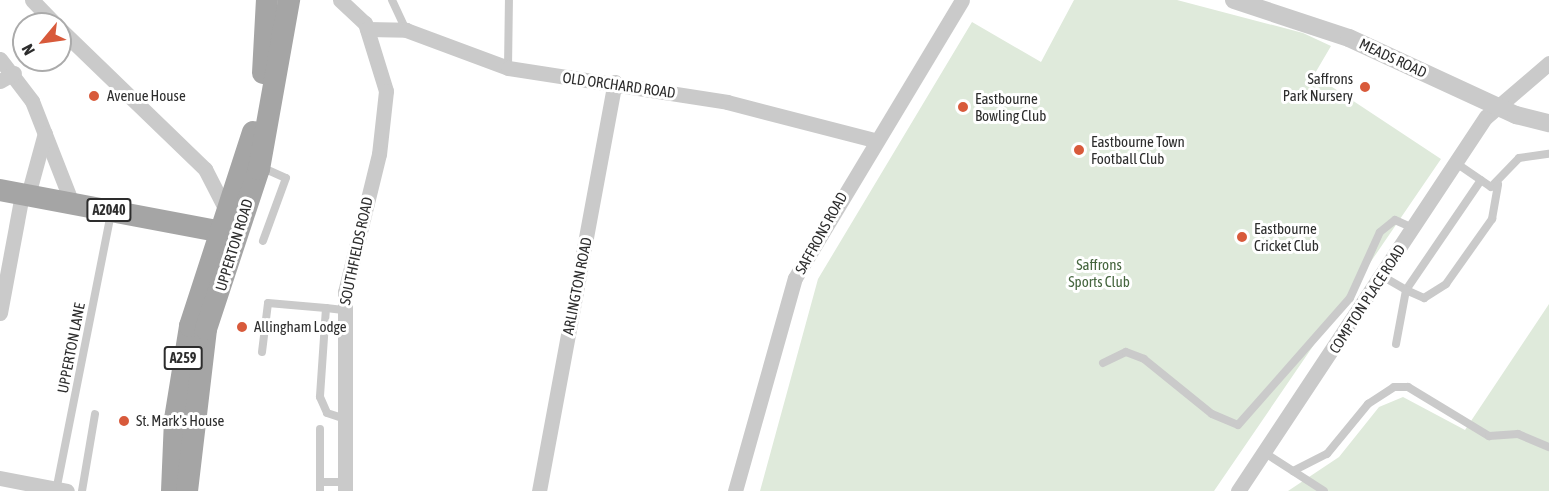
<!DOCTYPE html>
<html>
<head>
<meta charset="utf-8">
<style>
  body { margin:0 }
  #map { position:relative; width:1549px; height:491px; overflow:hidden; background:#fff; font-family:"Asap Condensed",sans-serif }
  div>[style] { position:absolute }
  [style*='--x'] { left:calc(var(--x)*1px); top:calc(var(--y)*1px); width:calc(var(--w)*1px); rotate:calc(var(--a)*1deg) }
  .green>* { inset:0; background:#dfeadb }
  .service>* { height:8px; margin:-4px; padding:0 4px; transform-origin:4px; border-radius:4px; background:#cacaca }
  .minor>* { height:15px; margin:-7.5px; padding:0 7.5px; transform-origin:7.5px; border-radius:7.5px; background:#cacaca }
  .tertiary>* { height:18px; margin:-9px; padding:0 9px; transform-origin:9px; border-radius:9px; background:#cacaca }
  .primary>* { height:22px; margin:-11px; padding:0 11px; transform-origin:11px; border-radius:11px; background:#a5a5a5 }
  .dots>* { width:16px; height:16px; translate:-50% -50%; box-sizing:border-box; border:3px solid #fff; border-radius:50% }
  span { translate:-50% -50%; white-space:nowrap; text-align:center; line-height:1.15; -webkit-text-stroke:6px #fff; paint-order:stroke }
  .shield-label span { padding:2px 4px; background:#fff; border:2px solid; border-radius:4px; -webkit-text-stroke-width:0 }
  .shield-label { font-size:14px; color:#2d2d2d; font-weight:700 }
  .street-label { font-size:15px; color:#2d2d2d }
  .poi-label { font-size:15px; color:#2d2d2d }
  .right { translate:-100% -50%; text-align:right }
  .left { translate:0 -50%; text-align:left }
  .park-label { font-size:15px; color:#45653e }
  .north { position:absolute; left:12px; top:12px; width:60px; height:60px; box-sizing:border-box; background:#fff; border:2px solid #ababab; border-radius:50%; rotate:241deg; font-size:16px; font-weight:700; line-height:24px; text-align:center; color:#2d2d2d }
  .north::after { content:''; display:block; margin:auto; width:21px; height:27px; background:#d85a3b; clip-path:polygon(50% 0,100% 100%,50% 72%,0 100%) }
</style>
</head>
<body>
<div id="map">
  <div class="green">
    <div style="clip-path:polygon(1074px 0,1177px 0,1303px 33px,1331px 46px,1314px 75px,1441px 159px,1214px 491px,760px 491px,818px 279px,972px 22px,1041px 62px)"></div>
    <div style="clip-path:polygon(1549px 304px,1549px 491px,1288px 491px,1339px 457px,1379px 407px,1403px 397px,1465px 430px)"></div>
  </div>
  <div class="service">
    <div style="--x:392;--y:0;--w:33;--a:65"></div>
    <div style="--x:508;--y:68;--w:68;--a:-89.2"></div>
    <div style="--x:1456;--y:163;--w:42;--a:34.4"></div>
    <div style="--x:1491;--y:187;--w:40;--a:-46"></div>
    <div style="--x:1519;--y:158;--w:30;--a:-8"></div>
    <div style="--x:261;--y:167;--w:27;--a:24"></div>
    <div style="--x:286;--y:178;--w:67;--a:110.1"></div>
    <div style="--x:1382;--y:276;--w:28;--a:30"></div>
    <div style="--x:1406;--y:290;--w:133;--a:-55.7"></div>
    <div style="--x:343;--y:310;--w:17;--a:-173"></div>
    <div style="--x:326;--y:308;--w:89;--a:93.9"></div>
    <div style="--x:320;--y:397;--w:17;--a:66"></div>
    <div style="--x:327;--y:413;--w:19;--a:18"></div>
    <div style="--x:1396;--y:344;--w:55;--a:-79.5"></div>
    <div style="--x:1406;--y:290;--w:20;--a:24"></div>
    <div style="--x:1424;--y:298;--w:26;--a:-32"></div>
    <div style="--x:1446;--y:284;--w:80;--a:-54.7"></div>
    <div style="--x:1492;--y:219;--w:35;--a:-80"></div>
    <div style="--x:262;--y:352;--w:49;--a:-83"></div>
    <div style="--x:268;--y:303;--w:58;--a:4.9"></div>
    <div style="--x:1103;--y:363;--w:25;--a:-26"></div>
    <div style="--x:1126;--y:352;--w:19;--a:21"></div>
    <div style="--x:1144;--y:359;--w:87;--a:39"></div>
    <div style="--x:1212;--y:414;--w:28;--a:23"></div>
    <div style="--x:1238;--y:425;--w:169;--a:-48.6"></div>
    <div style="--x:1350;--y:298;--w:72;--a:-65.6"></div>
    <div style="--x:1380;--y:232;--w:19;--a:-39"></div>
    <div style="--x:1395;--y:220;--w:20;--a:24"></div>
    <div style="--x:1265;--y:453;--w:70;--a:32.8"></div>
    <div style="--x:1293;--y:471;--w:38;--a:-27"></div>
    <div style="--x:1327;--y:454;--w:65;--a:-50.6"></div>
    <div style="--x:1368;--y:404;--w:31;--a:-33"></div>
    <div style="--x:1394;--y:387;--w:14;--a:0"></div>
    <div style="--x:1408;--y:387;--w:95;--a:31.2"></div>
    <div style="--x:1489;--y:436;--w:29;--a:-4"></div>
    <div style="--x:1518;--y:434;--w:34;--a:23"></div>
    <div style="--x:320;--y:482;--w:25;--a:0"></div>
    <div style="--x:56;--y:491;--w:282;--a:-78.8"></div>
    <div style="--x:82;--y:491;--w:78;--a:-80.4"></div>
    <div style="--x:320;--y:491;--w:62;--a:-90"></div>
  </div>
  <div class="minor">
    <div style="--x:32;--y:0;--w:33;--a:46"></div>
    <div style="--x:340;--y:0;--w:34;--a:43"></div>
    <div style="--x:365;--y:23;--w:71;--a:72.8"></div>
    <div style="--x:386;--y:91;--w:63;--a:96.3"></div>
    <div style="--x:379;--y:154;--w:142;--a:103.8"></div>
    <div style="--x:345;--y:292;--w:199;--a:90"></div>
    <div style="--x:60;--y:29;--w:202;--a:44"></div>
    <div style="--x:205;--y:169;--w:46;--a:62.9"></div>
    <div style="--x:367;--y:29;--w:39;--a:1"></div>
    <div style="--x:406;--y:30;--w:109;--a:20.4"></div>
    <div style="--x:508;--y:68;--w:222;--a:8.8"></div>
    <div style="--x:727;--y:102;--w:152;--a:14.5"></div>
    <div style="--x:0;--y:59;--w:53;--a:52.7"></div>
    <div style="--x:32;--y:101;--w:110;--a:68.6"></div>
    <div style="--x:0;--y:81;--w:16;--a:-30"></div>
    <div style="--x:28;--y:195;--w:64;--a:-74.7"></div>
    <div style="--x:0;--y:313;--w:121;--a:-79.5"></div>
    <div style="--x:0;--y:478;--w:68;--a:11"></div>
    <div style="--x:539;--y:491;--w:416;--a:-79.5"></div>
    <div style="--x:735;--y:491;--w:221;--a:-74.3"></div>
    <div style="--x:795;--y:278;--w:324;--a:-59"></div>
    <div style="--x:1238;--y:491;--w:449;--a:-56.5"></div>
    <div style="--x:1486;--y:117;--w:83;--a:-40.6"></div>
  </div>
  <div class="tertiary">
    <div style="--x:1234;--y:0;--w:121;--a:18.3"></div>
    <div style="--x:1349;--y:38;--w:184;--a:24.8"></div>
    <div style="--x:1516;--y:115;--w:34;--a:14"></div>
  </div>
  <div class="primary">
    <div style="--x:263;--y:73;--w:73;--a:-86.9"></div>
    <div style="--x:0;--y:190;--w:237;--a:10.7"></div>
    <div style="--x:172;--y:491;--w:72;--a:-87.6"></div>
    <div style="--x:175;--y:419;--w:94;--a:-80.8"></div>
    <div style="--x:190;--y:326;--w:204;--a:-72"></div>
    <div style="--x:187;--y:491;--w:163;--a:-83.3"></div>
    <div style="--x:206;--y:329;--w:169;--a:-71.7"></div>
    <div style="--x:259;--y:169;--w:172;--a:-79.9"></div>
  </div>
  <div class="dots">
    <div style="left:1365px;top:87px;background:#d85a3b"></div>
    <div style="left:94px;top:96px;background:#d85a3b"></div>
    <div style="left:963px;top:107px;background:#d85a3b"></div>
    <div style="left:1079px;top:150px;background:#d85a3b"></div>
    <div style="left:1242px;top:237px;background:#d85a3b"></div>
    <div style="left:242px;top:327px;background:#d85a3b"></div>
    <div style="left:124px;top:421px;background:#d85a3b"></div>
  </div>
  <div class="shield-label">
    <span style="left:109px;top:210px">A2040</span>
    <span style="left:183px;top:358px">A259</span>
  </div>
  <div class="street-label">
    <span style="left:1393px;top:58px;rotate:25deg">MEADS ROAD</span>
    <span style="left:619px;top:85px;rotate:8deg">OLD ORCHARD ROAD</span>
    <span style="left:821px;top:233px;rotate:-61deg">SAFFRONS ROAD</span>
    <span style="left:234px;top:245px;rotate:-73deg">UPPERTON ROAD</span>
    <span style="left:356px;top:251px;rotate:-78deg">SOUTHFIELDS ROAD</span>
    <span style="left:577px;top:286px;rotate:-79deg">ARLINGTON ROAD</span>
    <span style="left:1367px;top:299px;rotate:-57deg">COMPTON PLACE ROAD</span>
    <span style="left:71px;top:348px;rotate:-79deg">UPPERTON LANE</span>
  </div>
  <div class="poi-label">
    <span class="right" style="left:1353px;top:87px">Saffrons<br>Park Nursery</span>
    <span class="left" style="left:107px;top:96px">Avenue House</span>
    <span class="left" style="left:975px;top:107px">Eastbourne<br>Bowling Club</span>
    <span class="left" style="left:1091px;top:150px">Eastbourne Town<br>Football Club</span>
    <span class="left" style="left:1254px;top:237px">Eastbourne<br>Cricket Club</span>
    <span class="left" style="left:254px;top:327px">Allingham Lodge</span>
    <span class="left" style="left:136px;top:421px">St. Mark's House</span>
  </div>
  <div class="park-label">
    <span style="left:1099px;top:273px">Saffrons<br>Sports Club</span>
  </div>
  <div class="north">N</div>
</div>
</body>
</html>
